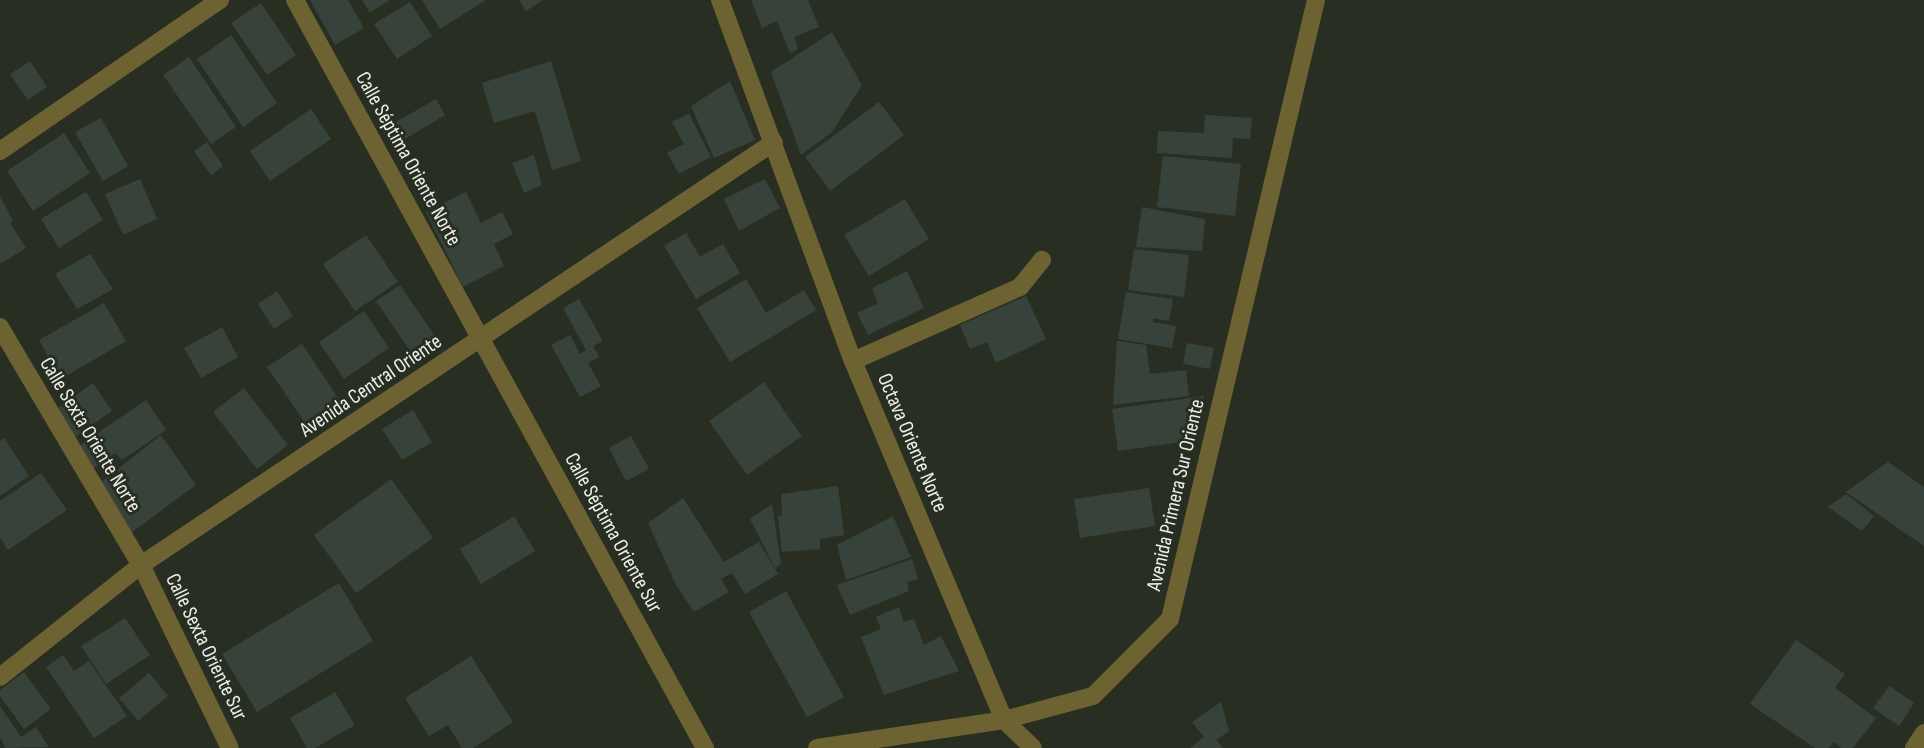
<!DOCTYPE html>
<html>
<head>
<meta charset="utf-8">
<style>
  body { margin:0 }
  #map { position:relative; width:1924px; height:748px; overflow:hidden; background:#292e22; font-family:"Sofia Sans Condensed",sans-serif }
  div>[style] { position:absolute }
  [style*='--x'] { left:calc(var(--x)*1px); top:calc(var(--y)*1px); width:calc(var(--w)*1px); rotate:calc(var(--a)*1deg) }
  .building>* { inset:0; background:#37433a }
  .minor>* { height:18px; margin:-9px; padding:0 9px; transform-origin:9px; border-radius:9px; background:#6d6231 }
  span { translate:-50% -50%; white-space:nowrap; text-align:center; line-height:1.15; -webkit-text-stroke:6px #292e22; paint-order:stroke }
  .street-label { font-size:21px; color:#edf0e9 }
</style>
</head>
<body>
<div id="map">
  <div class="building">
    <div style="clip-path:polygon(310px 0,348px 0,364px 28px,335px 45px)"></div>
    <div style="clip-path:polygon(362px 0,390px 0,370px 13px)"></div>
    <div style="clip-path:polygon(422px 0,486px 0,440px 29px)"></div>
    <div style="clip-path:polygon(519px 0,543px 0,526px 11px)"></div>
    <div style="clip-path:polygon(751px 0,808px 0,819px 27px,794px 37px,798px 49px,790px 53px,777px 21px,762px 28px)"></div>
    <div style="clip-path:polygon(410px 2px,432px 36px,397px 59px,374px 24px)"></div>
    <div style="clip-path:polygon(261px 3px,296px 55px,267px 75px,231px 23px)"></div>
    <div style="clip-path:polygon(832px 32px,862px 85px,832px 132px,801px 155px,771px 72px)"></div>
    <div style="clip-path:polygon(231px 35px,277px 103px,243px 127px,197px 59px)"></div>
    <div style="clip-path:polygon(189px 57px,236px 127px,211px 144px,163px 75px)"></div>
    <div style="clip-path:polygon(30px 61px,47px 87px,28px 100px,10px 74px)"></div>
    <div style="clip-path:polygon(551px 61px,581px 161px,552px 170px,535px 111px,494px 123px,482px 83px)"></div>
    <div style="clip-path:polygon(730px 81px,755px 140px,714px 158px,691px 106px)"></div>
    <div style="clip-path:polygon(436px 99px,445px 115px,392px 147px,382px 130px)"></div>
    <div style="clip-path:polygon(879px 102px,904px 135px,830px 191px,805px 157px)"></div>
    <div style="clip-path:polygon(311px 109px,331px 139px,270px 181px,250px 151px)"></div>
    <div style="clip-path:polygon(689px 114px,711px 157px,679px 174px,667px 153px,684px 144px,672px 122px)"></div>
    <div style="clip-path:polygon(1205px 115px,1252px 118px,1250px 139px,1233px 138px,1232px 158px,1157px 153px,1158px 131px,1204px 133px)"></div>
    <div style="clip-path:polygon(101px 118px,128px 166px,103px 181px,75px 132px)"></div>
    <div style="clip-path:polygon(64px 133px,90px 173px,33px 211px,7px 171px)"></div>
    <div style="clip-path:polygon(207px 142px,223px 166px,211px 175px,194px 151px)"></div>
    <div style="clip-path:polygon(534px 155px,542px 185px,524px 193px,512px 163px)"></div>
    <div style="clip-path:polygon(1163px 156px,1241px 164px,1235px 216px,1157px 207px)"></div>
    <div style="clip-path:polygon(140px 179px,157px 219px,123px 235px,105px 194px)"></div>
    <div style="clip-path:polygon(765px 179px,780px 208px,739px 231px,724px 199px)"></div>
    <div style="clip-path:polygon(86px 192px,103px 220px,59px 248px,41px 219px)"></div>
    <div style="clip-path:polygon(466px 192px,481px 223px,502px 212px,513px 234px,494px 244px,504px 266px,463px 287px,426px 212px)"></div>
    <div style="clip-path:polygon(0 196px,13px 221px,10px 223px,26px 248px,0 264px)"></div>
    <div style="clip-path:polygon(905px 199px,929px 239px,869px 276px,844px 235px)"></div>
    <div style="clip-path:polygon(1142px 207px,1205px 219px,1202px 251px,1136px 247px)"></div>
    <div style="clip-path:polygon(686px 233px,700px 257px,723px 244px,740px 273px,696px 299px,664px 246px)"></div>
    <div style="clip-path:polygon(366px 235px,398px 282px,355px 311px,323px 264px)"></div>
    <div style="clip-path:polygon(1134px 249px,1189px 255px,1184px 297px,1128px 290px)"></div>
    <div style="clip-path:polygon(90px 254px,113px 289px,77px 309px,55px 274px)"></div>
    <div style="clip-path:polygon(907px 271px,924px 308px,868px 335px,857px 313px,878px 303px,872px 288px)"></div>
    <div style="clip-path:polygon(746px 279px,766px 313px,804px 290px,816px 310px,730px 362px,697px 308px)"></div>
    <div style="clip-path:polygon(400px 285px,434px 335px,410px 351px,376px 301px)"></div>
    <div style="clip-path:polygon(277px 291px,293px 316px,274px 329px,258px 304px)"></div>
    <div style="clip-path:polygon(1126px 292px,1173px 299px,1169px 321px,1153px 318px,1153px 322px,1176px 326px,1172px 348px,1118px 339px)"></div>
    <div style="clip-path:polygon(1026px 296px,1046px 339px,996px 363px,987px 342px,970px 349px,960px 325px)"></div>
    <div style="clip-path:polygon(579px 299px,603px 341px,593px 346px,599px 357px,588px 363px,601px 386px,580px 397px,551px 345px,570px 335px,580px 354px,586px 350px,563px 308px)"></div>
    <div style="clip-path:polygon(104px 303px,126px 341px,61px 379px,39px 340px)"></div>
    <div style="clip-path:polygon(364px 311px,389px 348px,344px 379px,319px 342px)"></div>
    <div style="clip-path:polygon(222px 327px,238px 357px,201px 378px,184px 348px)"></div>
    <div style="clip-path:polygon(1117px 341px,1146px 345px,1150px 374px,1186px 370px,1189px 396px,1113px 405px)"></div>
    <div style="clip-path:polygon(1187px 343px,1214px 348px,1210px 369px,1183px 364px)"></div>
    <div style="clip-path:polygon(302px 344px,342px 404px,308px 427px,267px 367px)"></div>
    <div style="clip-path:polygon(764px 382px,802px 436px,747px 475px,709px 421px)"></div>
    <div style="clip-path:polygon(93px 383px,112px 411px,73px 438px,54px 411px)"></div>
    <div style="clip-path:polygon(244px 388px,288px 445px,257px 469px,213px 412px)"></div>
    <div style="clip-path:polygon(1204px 396px,1195px 440px,1118px 451px,1112px 409px)"></div>
    <div style="clip-path:polygon(146px 400px,166px 430px,122px 460px,116px 453px,94px 468px,79px 446px)"></div>
    <div style="clip-path:polygon(413px 410px,432px 442px,402px 460px,382px 429px)"></div>
    <div style="clip-path:polygon(161px 435px,196px 485px,128px 535px,95px 487px)"></div>
    <div style="clip-path:polygon(631px 436px,649px 469px,626px 481px,609px 448px)"></div>
    <div style="clip-path:polygon(4px 438px,29px 476px,0 496px,0 441px)"></div>
    <div style="clip-path:polygon(1888px 462px,1924px 487px,1924px 546px,1846px 492px)"></div>
    <div style="clip-path:polygon(41px 473px,67px 510px,8px 550px,0 538px,0 501px)"></div>
    <div style="clip-path:polygon(391px 479px,433px 538px,356px 593px,314px 535px)"></div>
    <div style="clip-path:polygon(838px 486px,844px 535px,820px 539px,820px 549px,782px 552px,778px 516px,782px 515px,781px 494px)"></div>
    <div style="clip-path:polygon(1149px 488px,1155px 526px,1080px 538px,1074px 499px)"></div>
    <div style="clip-path:polygon(1846px 494px,1874px 516px,1862px 531px,1828px 507px)"></div>
    <div style="clip-path:polygon(683px 498px,724px 562px,759px 542px,778px 574px,745px 594px,732px 573px,721px 579px,729px 592px,694px 612px,676px 585px,648px 523px)"></div>
    <div style="clip-path:polygon(772px 504px,781px 564px,775px 568px,750px 519px)"></div>
    <div style="clip-path:polygon(514px 516px,535px 551px,481px 584px,460px 549px)"></div>
    <div style="clip-path:polygon(893px 516px,911px 557px,846px 580px,837px 545px)"></div>
    <div style="clip-path:polygon(912px 559px,918px 579px,907px 582px,909px 591px,850px 615px,837px 585px)"></div>
    <div style="clip-path:polygon(339px 583px,373px 641px,257px 712px,222px 654px)"></div>
    <div style="clip-path:polygon(786px 591px,844px 697px,807px 717px,749px 612px)"></div>
    <div style="clip-path:polygon(899px 607px,904px 622px,914px 619px,924px 645px,941px 636px,959px 671px,884px 695px,861px 637px,881px 629px,876px 617px)"></div>
    <div style="clip-path:polygon(125px 618px,150px 655px,106px 684px,81px 646px)"></div>
    <div style="clip-path:polygon(1796px 640px,1845px 674px,1835px 688px,1876px 718px,1853px 748px,1841px 748px,1834px 742px,1829px 748px,1815px 748px,1750px 704px)"></div>
    <div style="clip-path:polygon(63px 655px,74px 671px,89px 661px,127px 716px,94px 738px,46px 667px)"></div>
    <div style="clip-path:polygon(471px 656px,513px 722px,473px 748px,462px 748px,448px 725px,429px 736px,405px 698px)"></div>
    <div style="clip-path:polygon(24px 672px,51px 709px,24px 729px,0 696px,0 690px)"></div>
    <div style="clip-path:polygon(149px 673px,168px 696px,138px 721px,119px 698px)"></div>
    <div style="clip-path:polygon(1889px 686px,1914px 703px,1899px 726px,1873px 708px)"></div>
    <div style="clip-path:polygon(335px 692px,355px 725px,315px 748px,307px 748px,290px 718px)"></div>
    <div style="clip-path:polygon(1221px 702px,1229px 731px,1216px 740px,1223px 748px,1190px 748px,1204px 737px,1192px 722px)"></div>
    <div style="clip-path:polygon(0 706px,21px 737px,36px 727px,49px 747px,6px 748px,0 738px)"></div>
  </div>
  <div class="minor">
    <div style="--x:295;--y:0;--w:853;--a:61.27"></div>
    <div style="--x:720;--y:0;--w:385;--a:69.8"></div>
    <div style="--x:853;--y:361;--w:389;--a:67.2"></div>
    <div style="--x:1004;--y:720;--w:40;--a:44"></div>
    <div style="--x:0;--y:151;--w:267;--a:-34.5"></div>
    <div style="--x:0;--y:327;--w:277;--a:59.4"></div>
    <div style="--x:141;--y:565;--w:203;--a:64.1"></div>
    <div style="--x:853;--y:361;--w:183;--a:-23.9"></div>
    <div style="--x:1020;--y:287;--w:35;--a:-51"></div>
    <div style="--x:0;--y:677;--w:180;--a:-38.5"></div>
    <div style="--x:141;--y:565;--w:761;--a:-33.75"></div>
    <div style="--x:817;--y:748;--w:189;--a:-8.5"></div>
    <div style="--x:1004;--y:720;--w:92;--a:-15.1"></div>
    <div style="--x:1093;--y:696;--w:109;--a:-45"></div>
    <div style="--x:1170;--y:619;--w:636;--a:-76.73"></div>
    <div style="--x:1914;--y:748;--w:18;--a:-56"></div>
  </div>
  <div class="street-label">
    <span style="left:408px;top:159px;rotate:61deg">Calle Séptima Oriente Norte</span>
    <span style="left:371px;top:386px;rotate:-34deg">Avenida Central Oriente</span>
    <span style="left:90px;top:435px;rotate:59deg">Calle Sexta Oriente Norte</span>
    <span style="left:912px;top:443px;rotate:67deg">Octava Oriente Norte</span>
    <span style="left:1176px;top:495px;rotate:-77deg">Avenida Primera Sur Oriente</span>
    <span style="left:613px;top:533px;rotate:61deg">Calle Séptima Oriente Sur</span>
    <span style="left:206px;top:647px;rotate:64deg">Calle Sexta Oriente Sur</span>
  </div>
</div>
</body>
</html>
